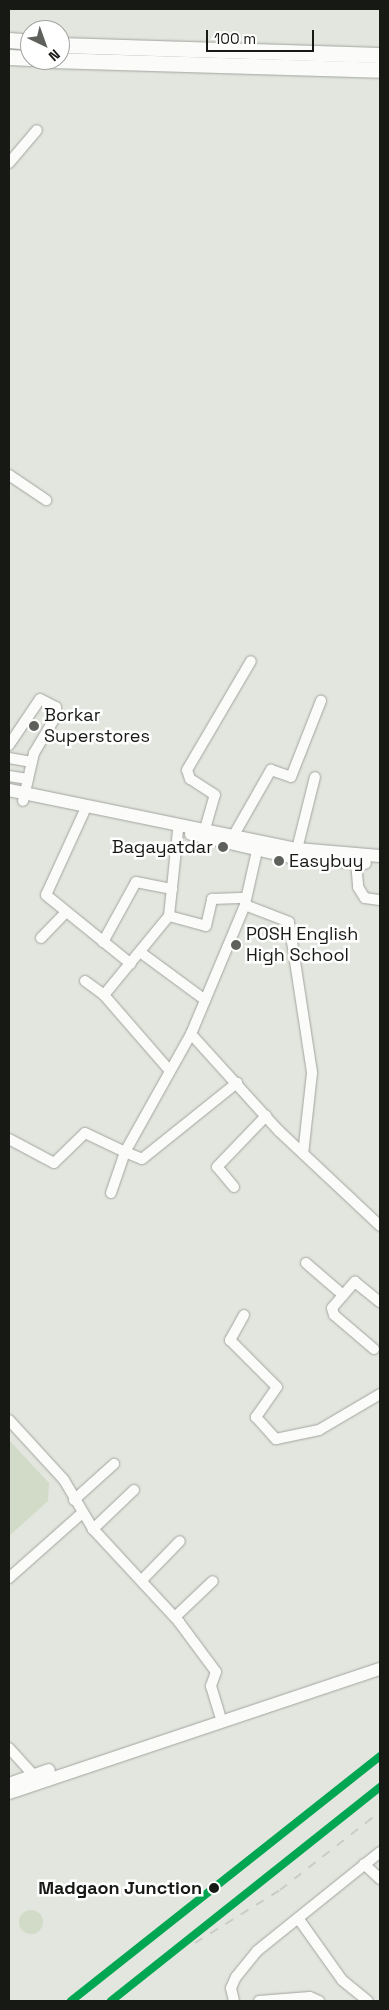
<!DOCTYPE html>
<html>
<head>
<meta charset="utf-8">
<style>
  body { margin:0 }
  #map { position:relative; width:389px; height:2010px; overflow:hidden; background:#e2e6de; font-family:"Space Grotesk",sans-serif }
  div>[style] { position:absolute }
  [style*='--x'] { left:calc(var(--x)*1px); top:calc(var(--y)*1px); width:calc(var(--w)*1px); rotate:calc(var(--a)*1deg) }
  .green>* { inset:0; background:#d1dbc7 }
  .round { border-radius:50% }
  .roads { filter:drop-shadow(0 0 1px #a2a59f) drop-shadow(0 0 1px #a2a59f) }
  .minor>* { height:10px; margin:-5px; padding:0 5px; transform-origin:5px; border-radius:5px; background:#fbfbfa }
  .major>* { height:12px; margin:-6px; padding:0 6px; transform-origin:6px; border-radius:6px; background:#fbfbfa }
  .highway>* { height:15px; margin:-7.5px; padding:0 7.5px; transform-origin:7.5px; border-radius:7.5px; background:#fbfbfa }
  .rail>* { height:2px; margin-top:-1px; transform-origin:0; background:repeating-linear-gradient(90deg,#c9cbc8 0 9px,transparent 0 18px) }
  .rail-1>* { height:8px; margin:-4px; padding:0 4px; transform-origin:4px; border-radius:4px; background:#00a651 }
  .dots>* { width:14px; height:14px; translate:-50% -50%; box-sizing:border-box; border:2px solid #fff; border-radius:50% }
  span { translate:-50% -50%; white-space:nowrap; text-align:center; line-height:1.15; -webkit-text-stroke:5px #fff; paint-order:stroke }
  .poi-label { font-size:18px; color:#171914 }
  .left { translate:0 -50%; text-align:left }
  .right { translate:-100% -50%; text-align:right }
  .stop-label { font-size:18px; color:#171914; font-weight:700 }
  .frame { position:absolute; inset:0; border:10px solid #171914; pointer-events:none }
  .north { position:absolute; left:20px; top:20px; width:50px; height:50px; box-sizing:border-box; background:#fff; border:1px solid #a2a3a1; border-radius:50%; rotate:138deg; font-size:14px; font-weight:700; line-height:20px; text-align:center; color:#171914 }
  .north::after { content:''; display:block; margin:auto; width:18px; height:22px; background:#5e615b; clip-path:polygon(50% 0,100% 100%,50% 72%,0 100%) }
  .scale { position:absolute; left:206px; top:30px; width:108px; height:22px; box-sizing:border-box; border:2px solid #171914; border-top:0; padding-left:6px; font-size:15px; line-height:18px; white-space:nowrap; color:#171914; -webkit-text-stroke:4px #fff; paint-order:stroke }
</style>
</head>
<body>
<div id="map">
  <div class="green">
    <div style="clip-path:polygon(9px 1440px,49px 1483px,48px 1501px,9px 1536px)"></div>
    <div class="round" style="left:19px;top:1910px;width:24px;height:24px"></div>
  </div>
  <div class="roads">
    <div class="minor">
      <div style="--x:9;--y:163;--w:43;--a:-49.7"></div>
      <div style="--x:9;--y:475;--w:45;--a:34"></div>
      <div style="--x:9;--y:745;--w:55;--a:-56"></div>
      <div style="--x:40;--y:699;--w:18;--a:27"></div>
      <div style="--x:56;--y:707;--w:9;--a:90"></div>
      <div style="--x:56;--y:716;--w:43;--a:120.7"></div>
      <div style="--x:34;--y:753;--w:49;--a:102.9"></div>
      <div style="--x:9;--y:758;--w:23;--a:10"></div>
      <div style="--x:9;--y:776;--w:19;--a:9"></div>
      <div style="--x:84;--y:812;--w:91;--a:114.6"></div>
      <div style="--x:46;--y:895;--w:109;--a:39.1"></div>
      <div style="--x:205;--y:829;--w:35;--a:-74"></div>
      <div style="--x:215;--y:795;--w:30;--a:-147"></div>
      <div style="--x:190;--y:779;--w:9;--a:-108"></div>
      <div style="--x:187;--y:770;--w:126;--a:-59.6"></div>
      <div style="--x:235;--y:833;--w:73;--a:-60.3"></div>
      <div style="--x:271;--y:770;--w:21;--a:19"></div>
      <div style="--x:291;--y:777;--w:82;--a:-68.5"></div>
      <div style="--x:297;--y:849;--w:74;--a:-76"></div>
      <div style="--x:356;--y:862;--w:25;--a:85"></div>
      <div style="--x:358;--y:887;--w:13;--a:58"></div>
      <div style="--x:365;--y:898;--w:15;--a:8"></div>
      <div style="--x:245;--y:904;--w:64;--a:-77.3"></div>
      <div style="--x:169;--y:916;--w:38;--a:15"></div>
      <div style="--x:206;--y:926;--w:28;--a:-77"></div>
      <div style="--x:212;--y:899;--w:34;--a:-2"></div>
      <div style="--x:41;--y:938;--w:36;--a:-46"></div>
      <div style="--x:103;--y:942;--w:68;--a:-61.2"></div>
      <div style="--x:136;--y:882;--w:37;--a:11"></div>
      <div style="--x:140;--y:952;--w:81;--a:36.4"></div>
      <div style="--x:85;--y:981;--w:24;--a:36"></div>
      <div style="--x:191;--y:1034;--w:140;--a:-67.3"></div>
      <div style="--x:245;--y:905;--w:47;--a:21.1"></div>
      <div style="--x:289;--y:922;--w:153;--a:81.3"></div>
      <div style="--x:312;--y:1073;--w:81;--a:96.3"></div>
      <div style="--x:170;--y:1071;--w:101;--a:-131"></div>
      <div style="--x:104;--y:995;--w:102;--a:-50.6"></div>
      <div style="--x:169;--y:916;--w:85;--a:-84"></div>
      <div style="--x:9;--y:1139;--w:51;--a:28.1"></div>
      <div style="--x:54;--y:1163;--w:43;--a:-44.1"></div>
      <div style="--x:85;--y:1133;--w:44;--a:25.4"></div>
      <div style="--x:125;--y:1152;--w:135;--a:-60.8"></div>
      <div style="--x:191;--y:1034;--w:131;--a:47.8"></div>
      <div style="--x:279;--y:1131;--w:139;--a:43.2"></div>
      <div style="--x:234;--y:1187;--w:26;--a:-130"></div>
      <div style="--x:217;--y:1167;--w:71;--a:-46.1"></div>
      <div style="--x:111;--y:1193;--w:43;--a:-71.1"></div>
      <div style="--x:125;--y:1152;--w:18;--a:22"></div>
      <div style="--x:142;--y:1159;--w:122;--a:-38.7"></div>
      <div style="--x:306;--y:1263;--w:49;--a:40.9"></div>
      <div style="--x:244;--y:1315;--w:29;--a:119"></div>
      <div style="--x:230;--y:1340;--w:66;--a:45"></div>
      <div style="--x:277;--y:1387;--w:37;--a:125"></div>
      <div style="--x:256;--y:1417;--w:30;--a:48"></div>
      <div style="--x:276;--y:1439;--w:44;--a:-11.8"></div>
      <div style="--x:319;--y:1430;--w:71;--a:-30.5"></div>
      <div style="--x:374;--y:1349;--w:52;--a:-139.6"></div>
      <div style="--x:334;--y:1315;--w:7;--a:-106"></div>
      <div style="--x:332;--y:1308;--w:35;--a:-49"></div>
      <div style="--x:355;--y:1282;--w:32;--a:39"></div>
      <div style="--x:9;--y:1420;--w:81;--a:47.5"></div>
      <div style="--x:64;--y:1480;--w:57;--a:59.4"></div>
      <div style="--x:134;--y:1490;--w:57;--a:136.4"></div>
      <div style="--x:93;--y:1529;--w:127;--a:47.2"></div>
      <div style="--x:179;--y:1622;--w:62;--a:53.5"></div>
      <div style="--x:216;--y:1672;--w:15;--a:110"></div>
      <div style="--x:211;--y:1686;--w:30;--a:73"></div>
      <div style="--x:74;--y:1500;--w:54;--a:-42"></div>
      <div style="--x:9;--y:1578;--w:96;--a:-41.6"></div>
      <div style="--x:142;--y:1580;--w:54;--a:-45.7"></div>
      <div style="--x:175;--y:1617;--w:52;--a:-43.5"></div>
      <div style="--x:9;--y:1748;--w:42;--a:47.9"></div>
      <div style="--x:364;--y:1864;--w:22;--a:43"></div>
      <div style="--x:298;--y:1918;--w:76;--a:54.6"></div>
      <div style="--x:342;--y:1980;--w:33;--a:39"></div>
      <div style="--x:234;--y:2001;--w:13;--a:-103"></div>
      <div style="--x:231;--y:1988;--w:12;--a:-66"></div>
      <div style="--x:236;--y:1977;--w:33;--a:-51"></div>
      <div style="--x:257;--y:1951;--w:158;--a:-38.8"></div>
      <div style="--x:259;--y:2001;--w:51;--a:-4.5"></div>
      <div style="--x:310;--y:1997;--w:10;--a:24"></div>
    </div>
    <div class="major">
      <div style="--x:9;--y:790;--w:294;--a:11.6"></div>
      <div style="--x:297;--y:849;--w:83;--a:4.8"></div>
      <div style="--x:191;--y:834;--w:107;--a:13"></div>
      <div style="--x:295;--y:858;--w:70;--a:4.1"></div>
      <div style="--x:9;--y:1784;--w:42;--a:-19.3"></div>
      <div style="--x:9;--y:1793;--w:391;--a:-18.5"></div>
    </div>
    <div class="highway">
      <div style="--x:9;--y:40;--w:21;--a:5"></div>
      <div style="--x:60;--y:45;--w:320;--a:1.8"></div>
      <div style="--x:9;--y:57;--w:21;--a:3"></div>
      <div style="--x:51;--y:60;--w:329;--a:1.7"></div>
    </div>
  </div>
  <div class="rail">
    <div style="--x:195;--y:1943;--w:100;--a:-31.9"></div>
    <div style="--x:280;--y:1890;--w:127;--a:-38"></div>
    <div style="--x:71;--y:2001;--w:394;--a:-38.4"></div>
    <div style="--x:111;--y:2001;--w:344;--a:-38.5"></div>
  </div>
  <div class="rail-1">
    <div style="--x:71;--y:2001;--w:394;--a:-38.4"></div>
    <div style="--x:111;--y:2001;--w:344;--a:-38.5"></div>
  </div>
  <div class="dots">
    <div style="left:34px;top:726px;background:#5e615b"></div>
    <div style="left:223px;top:847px;background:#5e615b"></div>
    <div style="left:279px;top:861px;background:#5e615b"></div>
    <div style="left:236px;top:945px;background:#5e615b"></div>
    <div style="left:214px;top:1888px;background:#171914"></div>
  </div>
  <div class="poi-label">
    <span class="left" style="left:44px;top:726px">Borkar<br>Superstores</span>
    <span class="right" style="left:213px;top:847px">Bagayatdar</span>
    <span class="left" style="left:289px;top:861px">Easybuy</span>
    <span class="left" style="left:246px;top:945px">POSH English<br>High School</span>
  </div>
  <div class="stop-label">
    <span class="right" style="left:202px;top:1888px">Madgaon Junction</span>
  </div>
  <div class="frame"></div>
  <div class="north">N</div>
  <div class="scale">100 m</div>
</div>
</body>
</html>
